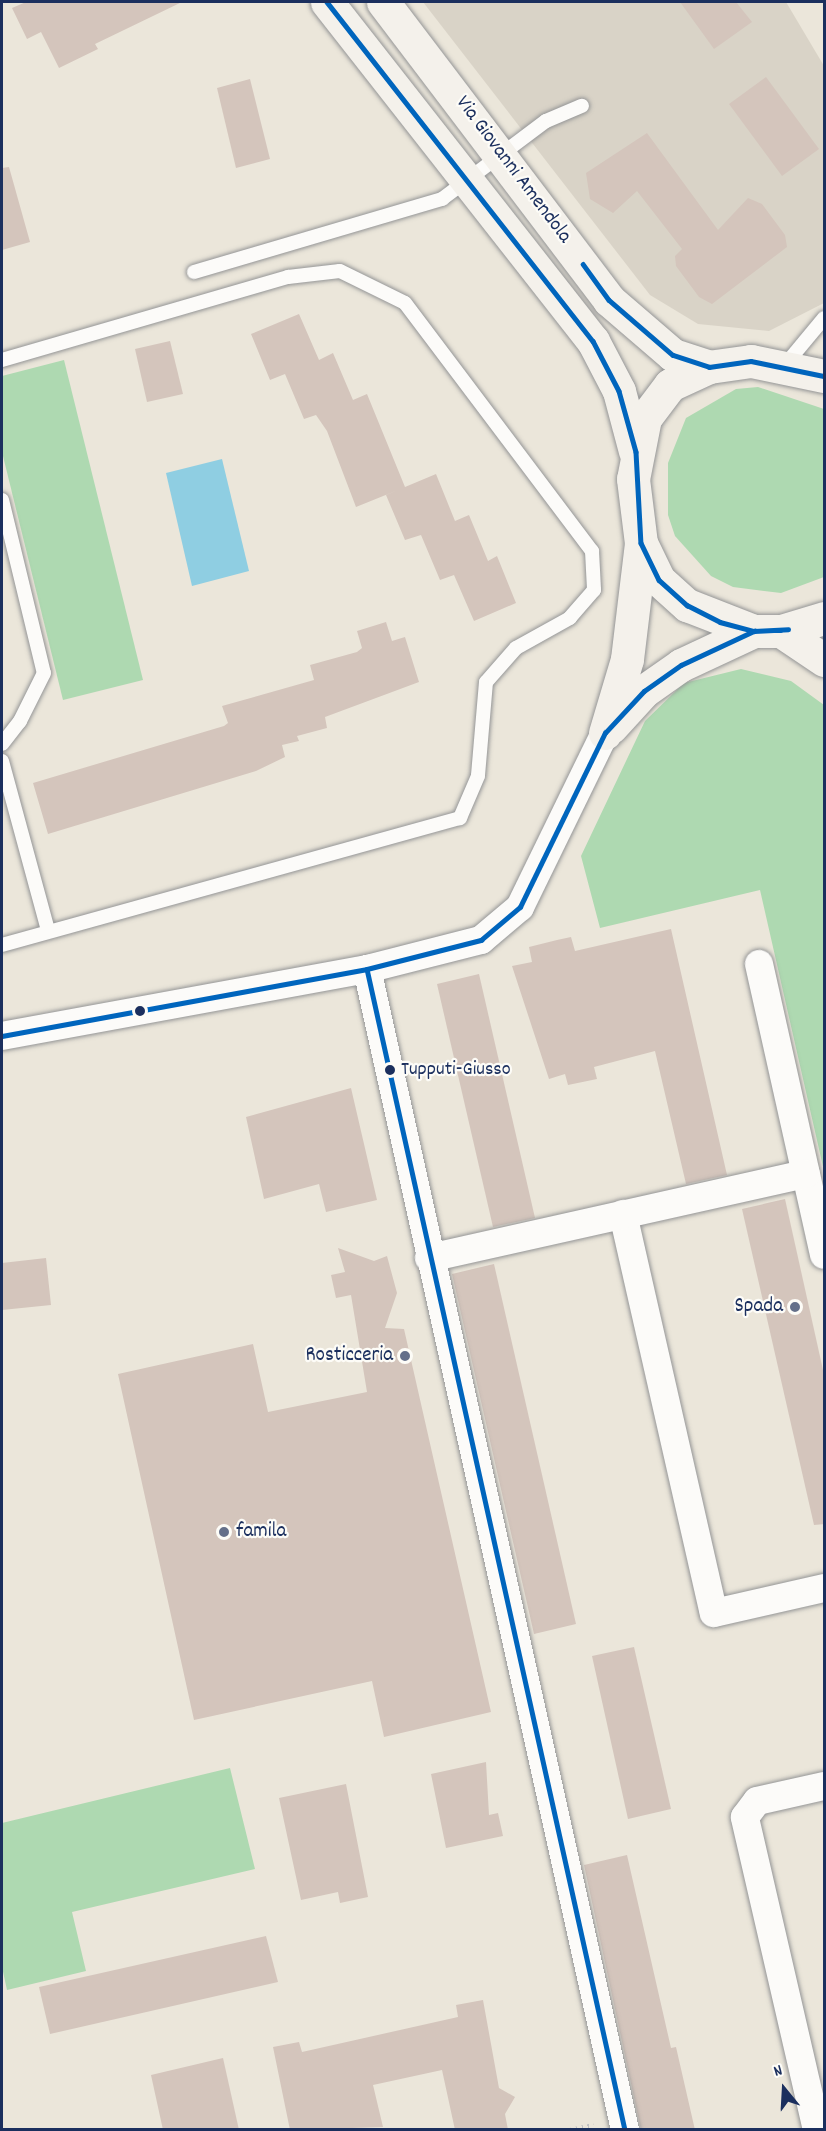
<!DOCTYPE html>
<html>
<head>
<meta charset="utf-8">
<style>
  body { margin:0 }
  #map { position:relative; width:826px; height:2131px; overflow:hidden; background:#ebe6da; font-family:Dekko,sans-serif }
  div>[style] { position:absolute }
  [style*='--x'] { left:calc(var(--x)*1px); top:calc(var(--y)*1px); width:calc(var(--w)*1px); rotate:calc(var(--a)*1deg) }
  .industrial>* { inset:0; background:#d9d3c7 }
  .green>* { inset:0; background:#aed9b1 }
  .water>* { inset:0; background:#8fcee2 }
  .building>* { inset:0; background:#d4c5bc }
  .path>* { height:4px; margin-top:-2px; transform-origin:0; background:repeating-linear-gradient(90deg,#c0c1c3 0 1.5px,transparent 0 6px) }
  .roads { filter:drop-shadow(0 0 2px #949596) drop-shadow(0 0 2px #949596) }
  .lane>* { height:14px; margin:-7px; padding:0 7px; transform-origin:7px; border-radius:7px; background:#fcfbf9 }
  .street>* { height:28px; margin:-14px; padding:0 14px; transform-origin:14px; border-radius:14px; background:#fcfbf9 }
  .secondary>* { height:33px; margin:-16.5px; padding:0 16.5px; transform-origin:16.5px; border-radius:16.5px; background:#f4f1eb }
  .bus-1>* { height:4.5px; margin:-2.25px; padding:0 2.25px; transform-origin:2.25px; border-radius:2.25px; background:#0065bd }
  .dots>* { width:16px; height:16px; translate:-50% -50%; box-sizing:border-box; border:3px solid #fdfcf7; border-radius:50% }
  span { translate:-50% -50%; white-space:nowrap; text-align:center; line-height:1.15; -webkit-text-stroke:4.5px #fdfcf7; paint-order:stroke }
  .bus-label { font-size:20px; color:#1b2f5e }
  .left { translate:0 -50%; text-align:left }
  .street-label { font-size:21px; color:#1b2f5e }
  .poi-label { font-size:21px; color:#1b2f5e }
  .right { translate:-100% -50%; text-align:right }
  .frame { position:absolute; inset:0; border:3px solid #1b2f5e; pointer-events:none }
  .north { position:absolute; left:754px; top:2059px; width:60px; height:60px; -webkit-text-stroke:4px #fdfcf7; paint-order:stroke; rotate:342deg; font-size:16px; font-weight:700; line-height:24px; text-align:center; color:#1b2f5e }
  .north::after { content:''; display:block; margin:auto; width:21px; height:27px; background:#1b2f5e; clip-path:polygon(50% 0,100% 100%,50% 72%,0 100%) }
</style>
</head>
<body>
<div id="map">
  <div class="industrial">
    <div style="clip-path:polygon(423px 2px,786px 2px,824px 66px,824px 303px,769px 331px,698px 324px,650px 295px)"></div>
  </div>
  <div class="green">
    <div style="clip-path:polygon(64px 360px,143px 680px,63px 700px,2px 452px,2px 376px)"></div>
    <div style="clip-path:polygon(758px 387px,824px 409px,824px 577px,781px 593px,733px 587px,711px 576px,675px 536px,668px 515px,668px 463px,686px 418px,736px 389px)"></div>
    <div style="clip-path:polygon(741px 669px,791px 681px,824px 705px,824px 1171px,760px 890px,600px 928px,581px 856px,645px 721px,684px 683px)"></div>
    <div style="clip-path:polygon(230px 1768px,255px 1869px,72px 1912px,86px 1971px,7px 1990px,2px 1967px,2px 1823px)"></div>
  </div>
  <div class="water">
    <div style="clip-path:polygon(222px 459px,249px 571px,192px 586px,166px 473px)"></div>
  </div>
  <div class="building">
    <div style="clip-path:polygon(26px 2px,182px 2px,95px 44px,98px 49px,59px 68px,41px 32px,27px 39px,12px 8px)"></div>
    <div style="clip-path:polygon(680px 2px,736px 2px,752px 22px,714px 49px)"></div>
    <div style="clip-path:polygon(766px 77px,819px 149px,782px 176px,729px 104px)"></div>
    <div style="clip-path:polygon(250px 79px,270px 159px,236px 168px,217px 88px)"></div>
    <div style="clip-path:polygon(647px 133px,718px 230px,748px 198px,762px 204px,785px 235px,787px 247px,712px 304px,699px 297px,676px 266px,675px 256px,682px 249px,637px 191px,613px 213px,590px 199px,586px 173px)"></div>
    <div style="clip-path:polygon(9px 167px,30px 242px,2px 250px,2px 168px)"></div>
    <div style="clip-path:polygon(299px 314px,319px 360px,333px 353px,353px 400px,367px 394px,405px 487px,436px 474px,455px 521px,469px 515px,488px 561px,497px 556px,516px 603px,474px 621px,454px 575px,440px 580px,421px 535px,405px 540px,386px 495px,398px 490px,356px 507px,327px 431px,316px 415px,304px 419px,285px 374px,270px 380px,251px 334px)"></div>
    <div style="clip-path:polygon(170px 341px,183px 394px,147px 402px,135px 349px)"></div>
    <div style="clip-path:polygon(386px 622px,392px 641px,405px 637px,419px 682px,325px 717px,327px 728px,297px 736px,299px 741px,282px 745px,285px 757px,256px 771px,48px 834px,33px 783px,224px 726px,228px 723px,222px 706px,314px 680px,310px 665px,357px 652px,362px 648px,357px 631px)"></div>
    <div style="clip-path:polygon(671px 929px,727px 1175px,686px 1184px,655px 1051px,594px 1067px,597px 1079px,568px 1085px,565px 1074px,549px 1079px,512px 966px,532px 962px,529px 947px,557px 940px,571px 937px,575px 951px)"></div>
    <div style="clip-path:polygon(479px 974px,535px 1218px,493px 1227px,437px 984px)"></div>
    <div style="clip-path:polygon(351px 1088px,377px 1200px,326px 1212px,319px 1184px,264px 1199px,246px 1117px)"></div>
    <div style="clip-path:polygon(785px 1199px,825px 1379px,825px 1524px,814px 1525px,742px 1209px)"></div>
    <div style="clip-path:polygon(338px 1248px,374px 1261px,387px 1256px,397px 1293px,385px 1328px,404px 1329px,491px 1712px,384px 1737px,372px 1681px,194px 1720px,118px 1374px,253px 1344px,268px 1412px,367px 1392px,351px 1295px,336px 1298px,331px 1275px,345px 1272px)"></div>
    <div style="clip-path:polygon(46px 1258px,51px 1305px,2px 1310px,2px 1263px)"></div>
    <div style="clip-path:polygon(494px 1264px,576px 1624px,534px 1634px,452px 1274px)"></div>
    <div style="clip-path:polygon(634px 1647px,671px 1809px,628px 1819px,592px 1656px)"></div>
    <div style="clip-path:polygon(486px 1762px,489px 1815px,498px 1813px,503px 1836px,446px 1848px,431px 1774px)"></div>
    <div style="clip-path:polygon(346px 1784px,368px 1897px,340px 1903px,338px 1892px,301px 1900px,279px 1798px)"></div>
    <div style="clip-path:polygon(627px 1855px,671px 2048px,676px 2047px,695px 2130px,641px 2130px,584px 1865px)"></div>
    <div style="clip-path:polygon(266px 1936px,278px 1982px,50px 2034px,39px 1987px)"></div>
    <div style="clip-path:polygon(483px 2000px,499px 2088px,515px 2097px,505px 2114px,508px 2130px,455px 2130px,442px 2070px,373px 2085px,383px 2127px,290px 2130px,273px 2047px,299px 2042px,302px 2052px,458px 2017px,456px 2005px)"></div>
    <div style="clip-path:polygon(223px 2058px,239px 2130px,163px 2130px,151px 2075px)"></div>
  </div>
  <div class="path">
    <div style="--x:570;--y:2130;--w:24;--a:-12"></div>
  </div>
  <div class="roads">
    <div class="lane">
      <div style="--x:194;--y:272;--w:259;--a:-16.4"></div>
      <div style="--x:442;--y:199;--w:130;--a:-36.9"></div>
      <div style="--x:546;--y:121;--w:39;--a:-23"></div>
      <div style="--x:2;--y:360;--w:298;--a:-16.2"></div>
      <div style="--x:288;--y:277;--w:52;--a:-6.6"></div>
      <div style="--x:340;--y:271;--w:72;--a:26.2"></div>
      <div style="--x:405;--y:303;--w:311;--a:53"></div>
      <div style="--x:592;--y:551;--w:39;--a:87"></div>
      <div style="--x:594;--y:590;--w:37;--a:131"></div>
      <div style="--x:570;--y:618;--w:62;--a:150.9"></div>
      <div style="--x:516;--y:648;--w:45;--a:131.4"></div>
      <div style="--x:486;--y:682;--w:94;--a:94.9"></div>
      <div style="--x:478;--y:776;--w:46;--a:113.2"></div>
      <div style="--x:460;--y:818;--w:475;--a:164.5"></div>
      <div style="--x:785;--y:365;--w:61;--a:-50.3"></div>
      <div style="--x:2;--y:500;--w:178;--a:76.4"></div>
      <div style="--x:44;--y:673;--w:54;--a:116.6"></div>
      <div style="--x:20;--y:721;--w:29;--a:128"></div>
      <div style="--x:2;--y:761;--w:175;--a:74.8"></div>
    </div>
    <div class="street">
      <div style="--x:759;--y:964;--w:298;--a:77.4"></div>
      <div style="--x:367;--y:969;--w:1189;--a:77.47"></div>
      <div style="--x:2;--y:1036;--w:371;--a:-10.4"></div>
      <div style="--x:367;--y:969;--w:118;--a:-14.3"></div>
      <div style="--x:481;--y:940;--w:51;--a:-40.2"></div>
      <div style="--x:520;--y:907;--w:194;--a:-64"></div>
      <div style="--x:623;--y:1214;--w:409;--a:77.2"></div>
      <div style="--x:714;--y:1613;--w:113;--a:-12.8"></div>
      <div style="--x:429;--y:1258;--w:386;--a:-12.6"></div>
      <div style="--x:817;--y:2130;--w:321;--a:-103"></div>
      <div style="--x:745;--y:1817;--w:20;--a:-53"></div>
      <div style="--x:757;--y:1801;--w:69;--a:-12.6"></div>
    </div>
    <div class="secondary">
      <div style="--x:327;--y:2;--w:431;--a:51.9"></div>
      <div style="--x:593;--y:341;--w:56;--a:62.5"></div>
      <div style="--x:619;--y:391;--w:62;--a:75.1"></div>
      <div style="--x:383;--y:2;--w:374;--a:52.8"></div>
      <div style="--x:609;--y:300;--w:84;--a:40.7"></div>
      <div style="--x:673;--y:355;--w:38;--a:18"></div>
      <div style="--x:824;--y:376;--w:75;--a:-168.4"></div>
      <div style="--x:751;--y:361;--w:42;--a:171.9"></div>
      <div style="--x:709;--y:367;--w:43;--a:155.2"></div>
      <div style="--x:670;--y:385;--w:41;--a:127.1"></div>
      <div style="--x:645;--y:418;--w:62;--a:101.1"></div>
      <div style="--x:633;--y:479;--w:64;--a:82.9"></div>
      <div style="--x:641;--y:543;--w:41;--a:64.1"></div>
      <div style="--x:659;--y:580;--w:38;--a:42"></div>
      <div style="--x:687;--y:605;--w:72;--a:21.2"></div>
      <div style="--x:754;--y:631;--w:27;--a:0"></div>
      <div style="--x:781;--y:631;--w:45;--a:-16.8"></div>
      <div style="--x:781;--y:631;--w:52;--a:34"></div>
      <div style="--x:611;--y:727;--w:49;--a:-47.5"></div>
      <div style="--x:644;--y:691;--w:45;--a:-35.1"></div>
      <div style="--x:681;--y:665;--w:81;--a:-25"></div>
      <div style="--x:605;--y:733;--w:77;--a:-73.4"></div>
      <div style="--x:627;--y:659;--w:116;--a:-83.1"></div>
    </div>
  </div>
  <div class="bus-1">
    <div style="--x:327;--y:2;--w:431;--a:51.9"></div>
    <div style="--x:593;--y:341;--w:56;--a:62.5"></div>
    <div style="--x:619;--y:391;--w:63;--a:74.4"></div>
    <div style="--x:636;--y:452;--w:91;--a:86.9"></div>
    <div style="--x:641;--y:543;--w:41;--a:64.1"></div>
    <div style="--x:659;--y:580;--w:38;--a:42"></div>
    <div style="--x:687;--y:605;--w:37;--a:27"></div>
    <div style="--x:720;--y:622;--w:35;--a:15"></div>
    <div style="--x:754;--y:631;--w:34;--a:-3"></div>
    <div style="--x:583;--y:264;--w:44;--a:54.2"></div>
    <div style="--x:609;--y:300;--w:84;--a:40.7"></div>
    <div style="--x:673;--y:355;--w:38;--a:18"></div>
    <div style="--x:709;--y:367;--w:42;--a:-8.1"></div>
    <div style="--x:751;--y:361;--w:75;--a:11.6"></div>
    <div style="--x:367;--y:969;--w:1189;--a:77.47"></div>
    <div style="--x:2;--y:1036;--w:371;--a:-10.4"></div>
    <div style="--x:367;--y:969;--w:118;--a:-14.3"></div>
    <div style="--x:481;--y:940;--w:51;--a:-40.2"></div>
    <div style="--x:520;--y:907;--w:194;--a:-64"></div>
    <div style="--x:605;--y:733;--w:57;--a:-47.1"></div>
    <div style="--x:644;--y:691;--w:45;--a:-35.1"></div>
    <div style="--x:681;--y:665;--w:81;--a:-25"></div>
    <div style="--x:754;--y:631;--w:27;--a:0"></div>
  </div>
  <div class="dots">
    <div style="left:140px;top:1011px;background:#1b2f5e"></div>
    <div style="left:390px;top:1070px;background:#1b2f5e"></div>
    <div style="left:795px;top:1307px;background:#646f89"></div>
    <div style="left:405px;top:1356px;background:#646f89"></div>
    <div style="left:224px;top:1532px;background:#646f89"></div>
  </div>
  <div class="bus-label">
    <span class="left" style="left:401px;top:1070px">Tupputi-Giusso</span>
  </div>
  <div class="street-label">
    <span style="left:513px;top:170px;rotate:53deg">Via Giovanni Amendola</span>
  </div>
  <div class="poi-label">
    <span class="right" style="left:783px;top:1307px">Spada</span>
    <span class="right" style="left:393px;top:1356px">Rosticceria</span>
    <span class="left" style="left:236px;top:1532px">famila</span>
  </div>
  <div class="frame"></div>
  <div class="north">N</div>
</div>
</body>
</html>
